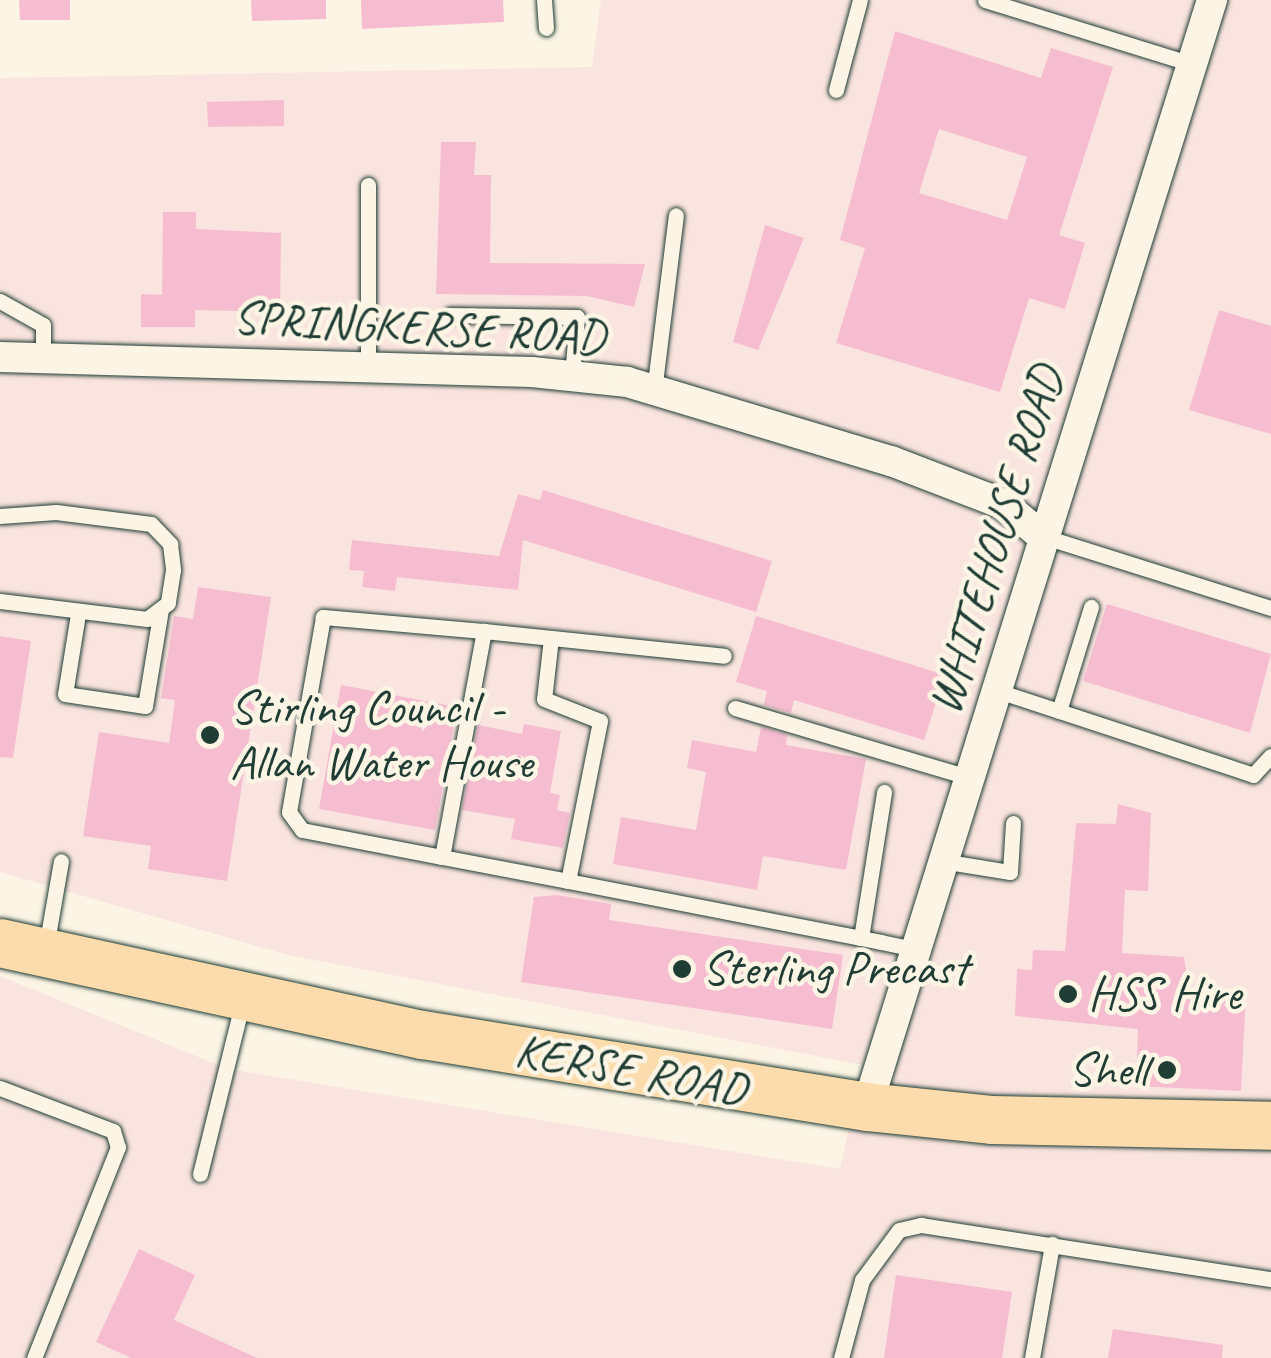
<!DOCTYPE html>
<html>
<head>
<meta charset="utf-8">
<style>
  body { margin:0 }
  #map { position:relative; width:1271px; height:1358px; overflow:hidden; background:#fcf5e5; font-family:Caveat,sans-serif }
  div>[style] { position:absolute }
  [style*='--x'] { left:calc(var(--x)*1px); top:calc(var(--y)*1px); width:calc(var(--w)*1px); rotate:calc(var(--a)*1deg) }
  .built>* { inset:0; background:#fae4df }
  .building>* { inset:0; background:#f6bdd1 }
  .roads { filter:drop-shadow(0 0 2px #1f3d34) drop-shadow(0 0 2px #1f3d34) }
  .service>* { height:15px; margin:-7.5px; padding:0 7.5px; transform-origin:7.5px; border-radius:7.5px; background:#fcf5e5 }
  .minor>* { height:30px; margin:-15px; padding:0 15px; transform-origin:15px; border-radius:15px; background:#fcf5e5 }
  .primary>* { height:48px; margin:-24px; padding:0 24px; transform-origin:24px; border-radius:24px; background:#fcdcac }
  .dots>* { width:28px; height:28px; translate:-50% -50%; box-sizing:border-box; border:5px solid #fcf5e5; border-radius:50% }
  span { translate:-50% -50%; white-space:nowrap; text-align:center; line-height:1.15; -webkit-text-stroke:9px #fcf5e5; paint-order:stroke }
  .street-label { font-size:48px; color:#1f3d34 }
  .poi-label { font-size:48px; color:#1f3d34 }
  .left { translate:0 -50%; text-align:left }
  .right { translate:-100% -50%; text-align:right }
</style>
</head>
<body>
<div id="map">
  <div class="built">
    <div style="clip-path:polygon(601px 0,1271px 0,1271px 1358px,0 1358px,0 976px,228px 1069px,840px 1169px,863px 1065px,288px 955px,0 872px,0 78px,592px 67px)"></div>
  </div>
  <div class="building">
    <div style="clip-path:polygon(19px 0,70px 0,70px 20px,20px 20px)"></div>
    <div style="clip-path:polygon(251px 0,326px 0,326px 19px,252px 21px)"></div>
    <div style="clip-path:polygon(361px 0,503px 0,504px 22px,362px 29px)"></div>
    <div style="clip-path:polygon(evenodd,895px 31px,1041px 78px,1051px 48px,1113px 67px,1059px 235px,1085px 243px,1065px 309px,1029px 298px,1000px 392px,836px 343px,865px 248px,840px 240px,895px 31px,939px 129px,1027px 157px,1007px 220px,919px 193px,939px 129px)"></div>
    <div style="clip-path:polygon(284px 100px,284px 126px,208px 127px,207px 102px)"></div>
    <div style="clip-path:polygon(441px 142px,476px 142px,474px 175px,491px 175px,490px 263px,645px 264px,634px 307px,587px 296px,436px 294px)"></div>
    <div style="clip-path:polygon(163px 212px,196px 212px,196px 229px,281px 233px,280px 312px,195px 310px,195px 327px,141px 327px,141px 294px,162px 295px)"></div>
    <div style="clip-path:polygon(765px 225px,804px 238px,758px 350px,733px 342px)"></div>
    <div style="clip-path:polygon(1219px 310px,1271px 326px,1271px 434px,1189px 410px)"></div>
    <div style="clip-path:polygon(543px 490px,772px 561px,756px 612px,523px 540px,518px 590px,397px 577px,395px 591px,362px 587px,364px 571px,349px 570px,352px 540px,499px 556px,518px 494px,540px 500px)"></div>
    <div style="clip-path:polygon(198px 587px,271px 597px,227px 881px,148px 869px,151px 846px,83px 836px,99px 732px,169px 743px,175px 700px,161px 698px,174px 616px,193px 619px)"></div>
    <div style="clip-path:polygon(1107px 604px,1271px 654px,1250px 733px,1083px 681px)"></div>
    <div style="clip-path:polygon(756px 616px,945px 675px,924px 740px,794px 700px,791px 713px,764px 705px,767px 691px,736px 682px)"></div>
    <div style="clip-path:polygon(0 636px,31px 641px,13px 758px,0 757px)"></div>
    <div style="clip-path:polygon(341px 685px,457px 707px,435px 830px,319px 809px)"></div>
    <div style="clip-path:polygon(524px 724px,561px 731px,550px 793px,560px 795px,557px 810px,570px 813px,563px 848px,511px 839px,515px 819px,462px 810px,478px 725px,522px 734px)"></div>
    <div style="clip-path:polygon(761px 727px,787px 735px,786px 745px,866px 759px,846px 870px,763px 856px,757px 890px,613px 864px,621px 817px,696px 830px,706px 772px,687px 768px,692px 740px,756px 752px)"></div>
    <div style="clip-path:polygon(1118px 804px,1151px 813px,1148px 891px,1125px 890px,1122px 953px,1184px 957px,1189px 989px,1246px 993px,1241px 1091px,1136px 1086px,1138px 1029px,1015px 1016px,1017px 969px,1032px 970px,1033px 950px,1065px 951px,1076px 823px,1116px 824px)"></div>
    <div style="clip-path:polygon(557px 895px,611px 904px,609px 920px,843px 955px,832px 1029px,521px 982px,534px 897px)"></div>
    <div style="clip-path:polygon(139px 1249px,195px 1275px,174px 1320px,257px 1358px,131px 1358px,96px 1342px)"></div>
    <div style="clip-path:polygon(896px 1275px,1012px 1292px,1002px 1358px,884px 1358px)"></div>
    <div style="clip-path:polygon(1113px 1329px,1223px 1345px,1222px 1358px,1108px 1358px)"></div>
  </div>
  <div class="roads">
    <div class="service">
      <div style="--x:544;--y:0;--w:28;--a:86"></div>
      <div style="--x:985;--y:0;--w:217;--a:17.2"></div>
      <div style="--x:836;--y:90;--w:93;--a:-75.1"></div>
      <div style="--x:368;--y:185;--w:181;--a:90"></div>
      <div style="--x:0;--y:301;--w:49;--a:29.2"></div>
      <div style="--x:43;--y:325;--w:33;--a:90"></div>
      <div style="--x:450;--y:315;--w:127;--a:0.9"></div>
      <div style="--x:577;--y:317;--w:59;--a:94.8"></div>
      <div style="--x:654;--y:391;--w:177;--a:-82.9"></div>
      <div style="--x:0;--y:516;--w:56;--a:-4.1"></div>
      <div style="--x:56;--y:512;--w:96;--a:7.2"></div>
      <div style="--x:151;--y:524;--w:28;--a:46"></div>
      <div style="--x:170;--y:544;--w:26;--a:83"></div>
      <div style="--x:173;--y:570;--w:33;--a:99"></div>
      <div style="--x:168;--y:603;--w:26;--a:143"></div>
      <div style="--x:147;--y:619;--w:148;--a:-173"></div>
      <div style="--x:1042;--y:536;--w:240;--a:17.5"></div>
      <div style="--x:78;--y:614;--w:81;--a:99.2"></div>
      <div style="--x:65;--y:694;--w:81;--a:8.5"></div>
      <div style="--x:145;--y:706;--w:98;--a:-80.6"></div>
      <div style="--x:484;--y:631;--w:241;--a:5.9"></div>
      <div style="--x:551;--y:638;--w:61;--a:96.5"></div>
      <div style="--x:544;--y:699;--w:60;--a:21.4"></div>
      <div style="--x:600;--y:721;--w:163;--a:101.3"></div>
      <div style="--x:995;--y:690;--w:272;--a:18.2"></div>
      <div style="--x:1253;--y:775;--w:26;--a:-47"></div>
      <div style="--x:735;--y:708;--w:243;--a:16.5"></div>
      <div style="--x:1059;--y:711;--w:109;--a:-72.9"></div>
      <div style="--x:442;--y:857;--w:230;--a:-79.5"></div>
      <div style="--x:484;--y:631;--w:162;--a:-175"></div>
      <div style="--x:323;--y:617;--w:198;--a:99.9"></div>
      <div style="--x:289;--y:812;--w:22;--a:54"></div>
      <div style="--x:302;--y:830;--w:143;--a:10.9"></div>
      <div style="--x:442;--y:857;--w:128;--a:10.8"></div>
      <div style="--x:568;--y:881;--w:298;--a:11"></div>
      <div style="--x:861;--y:938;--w:20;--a:11"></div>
      <div style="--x:881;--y:942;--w:35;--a:12"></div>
      <div style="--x:942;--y:861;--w:69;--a:9.2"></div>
      <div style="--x:1010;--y:872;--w:49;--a:-86.5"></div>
      <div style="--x:861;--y:938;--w:148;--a:-81"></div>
      <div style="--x:46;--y:947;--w:87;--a:-80.1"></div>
      <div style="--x:0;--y:1088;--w:121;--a:20.8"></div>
      <div style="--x:113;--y:1131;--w:17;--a:73"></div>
      <div style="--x:118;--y:1147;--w:227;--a:111.7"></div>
      <div style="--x:200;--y:1174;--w:179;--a:-76.1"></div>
      <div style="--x:841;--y:1358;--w:81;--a:-74.9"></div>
      <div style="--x:862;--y:1280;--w:62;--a:-53.5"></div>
      <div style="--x:899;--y:1230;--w:23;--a:-13"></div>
      <div style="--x:921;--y:1225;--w:354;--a:8.8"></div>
      <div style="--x:1032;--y:1358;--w:116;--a:-80"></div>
    </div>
    <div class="minor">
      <div style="--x:0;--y:357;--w:532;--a:1.62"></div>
      <div style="--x:532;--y:372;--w:96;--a:6"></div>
      <div style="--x:627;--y:382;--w:276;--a:16.7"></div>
      <div style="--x:891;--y:461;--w:120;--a:21"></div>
      <div style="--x:1003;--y:504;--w:50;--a:39.4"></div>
      <div style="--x:867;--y:1107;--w:1160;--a:-72.69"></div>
    </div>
    <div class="primary">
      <div style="--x:0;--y:943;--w:433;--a:12.3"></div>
      <div style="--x:423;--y:1035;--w:450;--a:9.2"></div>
      <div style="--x:867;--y:1107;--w:127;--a:5.9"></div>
      <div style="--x:993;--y:1120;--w:278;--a:1.2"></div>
    </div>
  </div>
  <div class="dots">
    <div style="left:210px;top:735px;background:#1f3d34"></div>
    <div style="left:682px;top:969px;background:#1f3d34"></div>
    <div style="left:1068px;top:994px;background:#1f3d34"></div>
    <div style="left:1167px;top:1070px;background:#1f3d34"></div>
  </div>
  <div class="street-label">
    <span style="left:419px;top:327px;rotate:3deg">SPRINGKERSE ROAD</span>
    <span style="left:995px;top:540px;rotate:-73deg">WHITEHOUSE ROAD</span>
    <span style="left:631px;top:1070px;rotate:10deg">KERSE ROAD</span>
  </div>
  <div class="poi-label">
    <span class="left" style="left:230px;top:735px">Stirling Council -<br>Allan Water House</span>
    <span class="left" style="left:702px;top:969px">Sterling Precast</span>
    <span class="left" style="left:1088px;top:994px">HSS Hire</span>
    <span class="right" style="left:1147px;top:1070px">Shell</span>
  </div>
</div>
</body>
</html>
